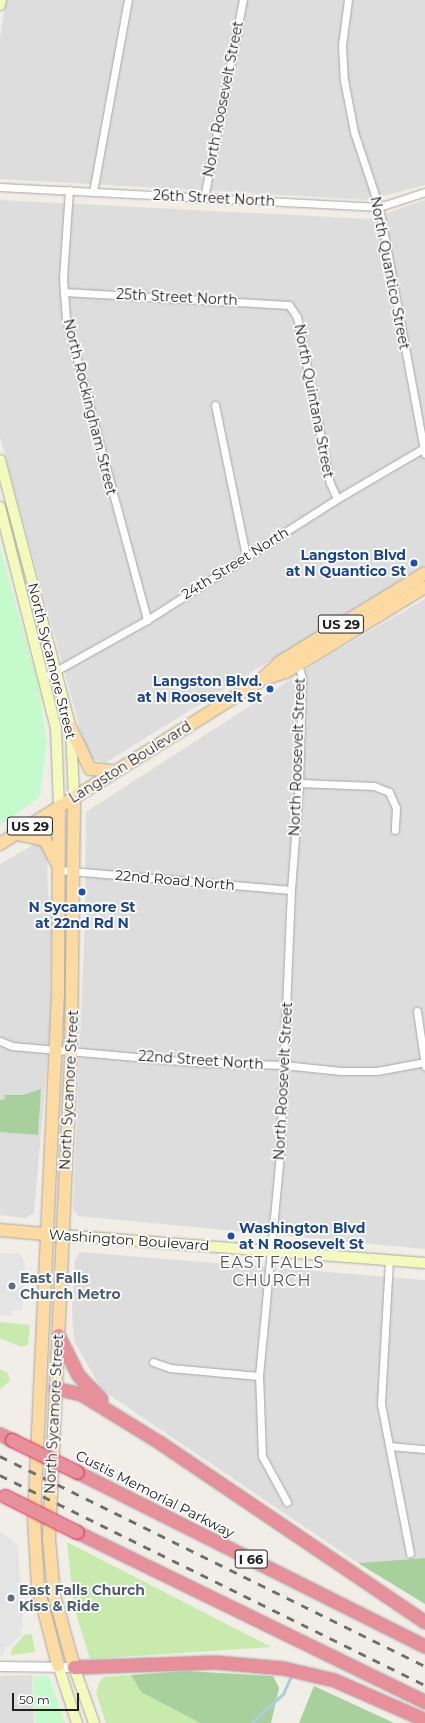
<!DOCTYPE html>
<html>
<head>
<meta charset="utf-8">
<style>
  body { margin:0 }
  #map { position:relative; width:425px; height:1723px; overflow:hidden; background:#f1eee7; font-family:Montserrat,sans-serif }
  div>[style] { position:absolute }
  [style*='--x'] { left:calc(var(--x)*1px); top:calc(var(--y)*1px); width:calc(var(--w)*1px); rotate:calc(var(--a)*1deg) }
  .residential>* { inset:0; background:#dedddd }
  .grass>* { inset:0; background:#c8eaad }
  .forest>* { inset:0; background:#a8d09c }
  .park>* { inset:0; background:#c5facc }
  .parking>* { inset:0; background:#e4e4e4 }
  .stream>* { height:2.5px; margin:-1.25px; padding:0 1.25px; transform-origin:1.25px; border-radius:1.25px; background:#a8cfde }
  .roads { filter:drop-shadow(0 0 1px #a7a7a7) drop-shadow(0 0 1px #a7a7a7) }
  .minor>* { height:7px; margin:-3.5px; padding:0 3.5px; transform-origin:3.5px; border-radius:3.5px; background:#fff }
  .tertiary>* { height:9px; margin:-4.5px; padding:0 4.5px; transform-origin:4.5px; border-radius:4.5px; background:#fff }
  .secondary>* { height:10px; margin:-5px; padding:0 5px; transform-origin:5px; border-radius:5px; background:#f3fabc }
  .primary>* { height:12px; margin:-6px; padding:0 6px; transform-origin:6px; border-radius:6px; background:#fcdaa1 }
  .motorway>* { height:13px; margin:-6.5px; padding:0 6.5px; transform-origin:6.5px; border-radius:6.5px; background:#e78f9b }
  .rail>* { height:2.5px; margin-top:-1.25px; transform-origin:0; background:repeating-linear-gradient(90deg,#6e6e6e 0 8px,transparent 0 16px) }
  .bridges { filter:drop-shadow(0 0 1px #db285b) drop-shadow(0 0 1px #db285b) }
  .motorway-bridge>* { height:13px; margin:-6.5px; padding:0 6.5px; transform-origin:6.5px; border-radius:6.5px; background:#e78f9b }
  .dots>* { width:11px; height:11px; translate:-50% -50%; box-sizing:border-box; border:2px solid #fff; border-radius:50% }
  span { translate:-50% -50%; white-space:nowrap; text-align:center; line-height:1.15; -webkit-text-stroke:3.5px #fff; paint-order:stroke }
  .shield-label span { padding:1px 3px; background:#fff; border:1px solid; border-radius:3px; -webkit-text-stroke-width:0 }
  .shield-label { font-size:13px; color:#202020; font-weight:700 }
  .street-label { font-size:14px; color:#202020 }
  .transit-label { font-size:14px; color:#164399; font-weight:700 }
  .right { translate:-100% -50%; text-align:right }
  .left { translate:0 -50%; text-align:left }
  .service-label { font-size:14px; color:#4e5e75; font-weight:700 }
  .quarter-label { font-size:16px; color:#535353; letter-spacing:1px }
  .scale { position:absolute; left:12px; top:1693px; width:67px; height:18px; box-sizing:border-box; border:2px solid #202020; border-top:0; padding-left:5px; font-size:12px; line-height:14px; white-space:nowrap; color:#202020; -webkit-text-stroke:3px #fff; paint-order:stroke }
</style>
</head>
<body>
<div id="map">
  <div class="residential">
    <div style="clip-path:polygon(6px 0,425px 0,425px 185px,368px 200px,0 179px,0 38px)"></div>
    <div style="clip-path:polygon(0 200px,370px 219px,425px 200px,425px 565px,105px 763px,88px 757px,0 437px)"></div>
    <div style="clip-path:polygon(425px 599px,425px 1249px,78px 1216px,73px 1209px,85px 917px,86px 812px,324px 658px)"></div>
    <div style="clip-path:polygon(40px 844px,47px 851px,48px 894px,52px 909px,50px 1031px,34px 1213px,25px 1218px,0 1215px,0 864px,33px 845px)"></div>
    <div style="clip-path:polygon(80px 1252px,425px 1280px,425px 1558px,358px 1563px,102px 1390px,74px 1341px,72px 1312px,75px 1260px)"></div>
    <div style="clip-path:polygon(32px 1675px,34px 1723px,0 1723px,0 1676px)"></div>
  </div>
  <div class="grass">
    <div style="clip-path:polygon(0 1322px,30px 1325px,28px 1345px,21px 1347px,0 1338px)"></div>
    <div style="clip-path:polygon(0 1369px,8px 1373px,10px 1381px,0 1389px)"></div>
    <div style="clip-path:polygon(67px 1542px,271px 1647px,90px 1659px,74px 1607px)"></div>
    <div style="clip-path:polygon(32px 1634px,35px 1652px,11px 1655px,12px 1649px,24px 1635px)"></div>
    <div style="clip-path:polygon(131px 1675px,141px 1692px,200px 1723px,106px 1723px,96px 1693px,99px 1683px,104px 1677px)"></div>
  </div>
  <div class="forest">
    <div style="clip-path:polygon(41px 1089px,38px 1135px,0 1132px,0 1100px,5px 1099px,4px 1095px,23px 1095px)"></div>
    <div style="clip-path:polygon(425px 1558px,425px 1604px,358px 1563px)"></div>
    <div style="clip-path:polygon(186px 1671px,273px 1676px,279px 1688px,271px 1723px,200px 1723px,141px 1692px,131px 1675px)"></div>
    <div style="clip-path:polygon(314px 1686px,394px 1723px,299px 1723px)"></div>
  </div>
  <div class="park">
    <div style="clip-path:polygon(0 547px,38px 685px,47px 743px,40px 797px,0 825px)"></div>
    <div style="clip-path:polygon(46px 1676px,50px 1679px,65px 1723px,35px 1723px,33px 1677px)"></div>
  </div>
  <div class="parking">
    <div style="clip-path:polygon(0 1253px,20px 1254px,25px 1262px,22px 1310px,12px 1310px,12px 1316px,0 1315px)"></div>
    <div style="clip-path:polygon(0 1531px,18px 1545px,23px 1627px,19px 1632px,22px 1634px,10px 1646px,5px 1647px,4px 1655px,0 1655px)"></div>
  </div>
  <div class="stream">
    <div style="--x:251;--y:1723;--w:43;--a:-42.2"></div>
    <div style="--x:283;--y:1694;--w:17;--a:-66"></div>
  </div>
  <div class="roads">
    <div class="minor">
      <div style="--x:348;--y:0;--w:45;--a:97.6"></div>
      <div style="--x:342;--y:45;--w:35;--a:87"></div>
      <div style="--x:344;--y:80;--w:53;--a:79.1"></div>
      <div style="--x:354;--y:132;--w:79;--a:71.6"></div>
      <div style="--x:379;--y:207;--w:251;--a:79.5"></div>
      <div style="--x:0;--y:187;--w:380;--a:3"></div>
      <div style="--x:379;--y:207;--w:48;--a:-18.1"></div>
      <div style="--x:69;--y:190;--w:89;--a:93.9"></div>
      <div style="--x:63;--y:279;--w:40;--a:85.7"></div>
      <div style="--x:66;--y:319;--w:312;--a:74.9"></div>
      <div style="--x:93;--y:192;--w:195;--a:-79.7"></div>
      <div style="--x:204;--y:198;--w:202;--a:-78.9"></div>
      <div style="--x:64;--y:292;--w:225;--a:3.3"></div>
      <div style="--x:289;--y:305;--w:14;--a:56"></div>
      <div style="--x:297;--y:317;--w:169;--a:78.8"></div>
      <div style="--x:330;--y:483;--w:17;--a:66"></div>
      <div style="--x:215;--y:405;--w:154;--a:78.4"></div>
      <div style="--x:45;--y:677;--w:117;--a:-29.2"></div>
      <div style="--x:147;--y:620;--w:225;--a:-32.5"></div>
      <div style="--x:337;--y:499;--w:101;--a:-30.4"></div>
      <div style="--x:299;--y:783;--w:75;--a:2.3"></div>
      <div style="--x:374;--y:786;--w:16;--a:22"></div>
      <div style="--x:389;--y:792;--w:17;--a:66"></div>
      <div style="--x:396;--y:808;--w:22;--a:93"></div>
      <div style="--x:59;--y:870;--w:233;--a:4.9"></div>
      <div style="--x:417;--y:1011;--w:56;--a:81.7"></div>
      <div style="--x:0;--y:1041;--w:13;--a:23"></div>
      <div style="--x:12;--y:1046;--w:181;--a:5.1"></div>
      <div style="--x:192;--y:1062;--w:92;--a:1.9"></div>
      <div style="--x:284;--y:1065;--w:57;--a:6"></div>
      <div style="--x:341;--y:1071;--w:36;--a:0"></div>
      <div style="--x:377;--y:1071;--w:49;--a:-10.6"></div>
      <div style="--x:389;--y:1260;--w:144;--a:93.2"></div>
      <div style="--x:381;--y:1404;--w:152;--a:79"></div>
      <div style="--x:153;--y:1362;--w:18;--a:19"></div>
      <div style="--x:170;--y:1368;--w:89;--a:5.1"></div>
      <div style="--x:389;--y:1446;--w:36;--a:5"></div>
      <div style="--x:287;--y:1502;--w:52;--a:-118.5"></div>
      <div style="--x:262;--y:1456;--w:80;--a:-92.1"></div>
      <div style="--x:259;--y:1376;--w:225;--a:-84.6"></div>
      <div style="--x:280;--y:1152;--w:262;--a:-87.6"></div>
      <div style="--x:291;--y:890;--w:107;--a:-85.7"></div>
      <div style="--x:299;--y:783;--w:105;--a:-88.4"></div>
      <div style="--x:302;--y:678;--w:17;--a:-107"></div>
    </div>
    <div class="tertiary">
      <div style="--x:0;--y:1666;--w:74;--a:0.8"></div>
    </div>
    <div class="secondary">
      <div style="--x:0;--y:5;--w:5;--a:-79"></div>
      <div style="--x:0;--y:460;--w:277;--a:75.2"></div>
      <div style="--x:71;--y:728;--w:69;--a:87.5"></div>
      <div style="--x:0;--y:507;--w:228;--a:75.8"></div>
      <div style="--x:56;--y:728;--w:79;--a:87.8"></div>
      <div style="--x:62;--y:1235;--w:364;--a:4.4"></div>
      <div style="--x:58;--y:1665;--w:61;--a:71.9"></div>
      <div style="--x:74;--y:1667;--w:59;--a:70.3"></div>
    </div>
    <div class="primary">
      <div style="--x:264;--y:679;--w:23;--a:-18"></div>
      <div style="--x:286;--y:672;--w:163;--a:-31.4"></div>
      <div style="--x:71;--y:728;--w:45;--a:65.1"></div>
      <div style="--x:90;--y:769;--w:23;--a:5"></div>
      <div style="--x:17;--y:834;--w:29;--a:12"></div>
      <div style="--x:45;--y:840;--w:25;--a:63"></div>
      <div style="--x:0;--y:844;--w:308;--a:-32.1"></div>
      <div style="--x:261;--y:680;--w:26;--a:-43"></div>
      <div style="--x:280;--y:662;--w:170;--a:-31.5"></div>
      <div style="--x:0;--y:1230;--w:55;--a:5.2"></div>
      <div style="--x:58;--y:1665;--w:81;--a:-104.4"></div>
      <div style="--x:38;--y:1587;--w:68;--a:-93.4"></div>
      <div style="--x:34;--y:1519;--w:525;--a:-87.38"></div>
      <div style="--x:58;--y:995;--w:188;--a:-89.7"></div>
      <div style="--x:74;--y:1667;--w:75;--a:-105.5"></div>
      <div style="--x:54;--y:1595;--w:56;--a:-95.1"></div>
      <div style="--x:49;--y:1539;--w:488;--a:-87.4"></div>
      <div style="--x:71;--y:1051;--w:254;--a:-89.3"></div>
    </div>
    <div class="motorway">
      <div style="--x:58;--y:1335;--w:45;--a:63.4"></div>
      <div style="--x:78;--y:1375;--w:33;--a:46"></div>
      <div style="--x:55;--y:1388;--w:27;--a:13"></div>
      <div style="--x:81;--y:1394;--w:92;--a:31.6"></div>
      <div style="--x:159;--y:1442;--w:321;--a:34.1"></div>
      <div style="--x:0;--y:1434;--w:13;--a:27"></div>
      <div style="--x:77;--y:1472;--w:389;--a:26.6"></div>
      <div style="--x:77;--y:1532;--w:387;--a:26"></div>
      <div style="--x:74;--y:1667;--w:141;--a:-2"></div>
      <div style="--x:215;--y:1662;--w:68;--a:5"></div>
      <div style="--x:283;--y:1668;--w:52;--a:13.2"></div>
      <div style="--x:334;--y:1680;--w:99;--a:23.7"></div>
    </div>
  </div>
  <div class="rail">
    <div style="--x:0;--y:1456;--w:474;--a:26.3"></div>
    <div style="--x:0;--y:1475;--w:474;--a:26.3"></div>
  </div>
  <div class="bridges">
    <div class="motorway-bridge">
      <div style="--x:12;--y:1440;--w:72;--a:26.2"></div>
      <div style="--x:5;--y:1496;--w:80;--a:26.6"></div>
    </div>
  </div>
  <div class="dots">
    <div style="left:414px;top:563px;background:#1a4fb4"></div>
    <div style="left:270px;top:689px;background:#1a4fb4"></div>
    <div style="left:82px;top:892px;background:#1a4fb4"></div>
    <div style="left:231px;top:1236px;background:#1a4fb4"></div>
    <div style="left:12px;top:1286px;background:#5c6f8a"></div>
    <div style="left:11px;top:1598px;background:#5c6f8a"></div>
  </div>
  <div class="shield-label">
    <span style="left:341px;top:624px">US 29</span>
    <span style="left:30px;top:826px">US 29</span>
    <span style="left:251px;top:1559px">I 66</span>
  </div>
  <div class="street-label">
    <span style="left:223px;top:99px;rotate:-79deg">North Roosevelt Street</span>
    <span style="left:214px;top:198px;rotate:3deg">26th Street North</span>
    <span style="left:390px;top:273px;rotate:79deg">North Quantico Street</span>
    <span style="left:177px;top:297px;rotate:3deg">25th Street North</span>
    <span style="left:314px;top:401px;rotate:79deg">North Quintana Street</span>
    <span style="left:90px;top:407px;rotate:76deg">North Rockingham Street</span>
    <span style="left:235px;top:563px;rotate:-32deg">24th Street North</span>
    <span style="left:52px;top:661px;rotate:76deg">North Sycamore Street</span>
    <span style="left:297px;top:757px;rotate:-88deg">North Roosevelt Street</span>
    <span style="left:130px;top:762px;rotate:-32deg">Langston Boulevard</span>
    <span style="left:175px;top:880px;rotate:5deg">22nd Road North</span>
    <span style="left:201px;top:1060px;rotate:4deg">22nd Street North</span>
    <span style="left:283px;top:1081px;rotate:-87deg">North Roosevelt Street</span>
    <span style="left:69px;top:1090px;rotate:-87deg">North Sycamore Street</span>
    <span style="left:129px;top:1240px;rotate:4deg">Washington Boulevard</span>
    <span style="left:54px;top:1414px;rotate:-87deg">North Sycamore Street</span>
    <span style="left:155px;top:1494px;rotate:27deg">Custis Memorial Parkway</span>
  </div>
  <div class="transit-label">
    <span class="right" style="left:406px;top:563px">Langston Blvd<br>at N Quantico St</span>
    <span class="right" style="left:262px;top:689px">Langston Blvd.<br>at N Roosevelt St</span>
    <span style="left:82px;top:915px">N Sycamore St<br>at 22nd Rd N</span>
    <span class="left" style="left:239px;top:1236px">Washington Blvd<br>at N Roosevelt St</span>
  </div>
  <div class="service-label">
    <span class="left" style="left:20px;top:1286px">East Falls<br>Church Metro</span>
    <span class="left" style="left:19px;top:1598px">East Falls Church<br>Kiss &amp; Ride</span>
  </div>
  <div class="quarter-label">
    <span style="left:272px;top:1272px">EAST FALLS<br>CHURCH</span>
  </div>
  <div class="scale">50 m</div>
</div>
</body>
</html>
